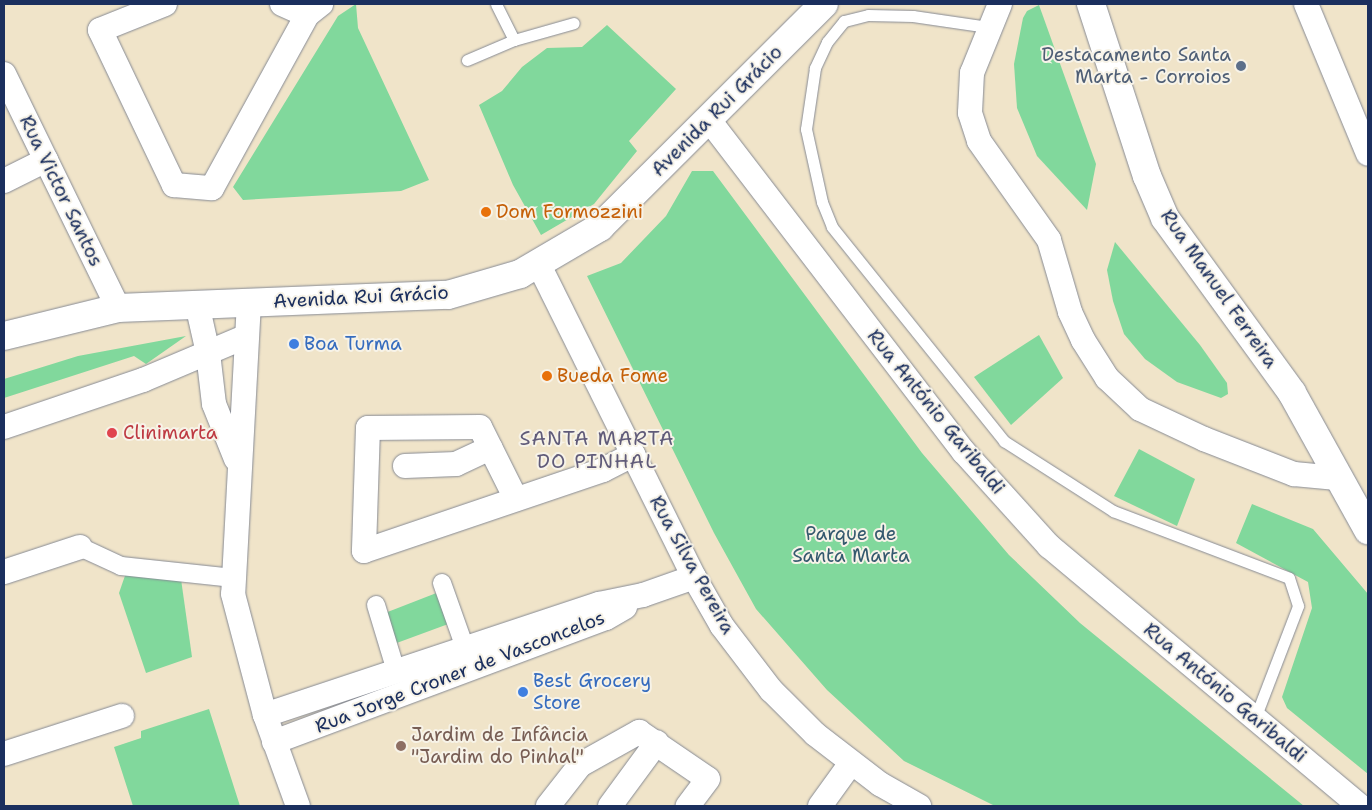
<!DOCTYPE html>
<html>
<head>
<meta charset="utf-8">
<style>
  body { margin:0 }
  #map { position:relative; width:1372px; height:810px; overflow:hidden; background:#f0e4c9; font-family:"Shantell Sans",sans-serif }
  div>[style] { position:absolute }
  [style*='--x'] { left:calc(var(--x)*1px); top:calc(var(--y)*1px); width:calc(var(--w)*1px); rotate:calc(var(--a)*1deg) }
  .green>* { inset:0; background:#81d89c }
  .roads { filter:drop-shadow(0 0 1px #868a94) drop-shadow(0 0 1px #868a94) }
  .service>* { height:11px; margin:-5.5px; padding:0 5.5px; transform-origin:5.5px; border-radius:5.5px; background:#fff }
  .pedestrian>* { height:18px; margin:-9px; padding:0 9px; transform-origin:9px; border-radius:9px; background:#fff }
  .minor>* { height:24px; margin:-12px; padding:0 12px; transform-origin:12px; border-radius:12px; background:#fff }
  .tertiary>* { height:28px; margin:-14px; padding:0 14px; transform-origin:14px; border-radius:14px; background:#fff }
  .dots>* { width:14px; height:14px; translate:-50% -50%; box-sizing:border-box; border:2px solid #f7f3e8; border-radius:50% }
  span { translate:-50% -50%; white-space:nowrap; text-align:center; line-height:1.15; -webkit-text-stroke:4px #f7f3e8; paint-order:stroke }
  .service-label { font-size:19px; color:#4e5e75 }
  .right { translate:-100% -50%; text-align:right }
  .street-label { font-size:19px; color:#1b2f5e }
  .food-label { font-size:19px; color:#c56008 }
  .left { translate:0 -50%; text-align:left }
  .shop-label { font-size:19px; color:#366cbe }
  .health-label { font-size:19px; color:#be3a42 }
  .park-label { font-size:19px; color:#34596e }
  .education-label { font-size:19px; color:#785e54 }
  .neighbourhood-label { font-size:20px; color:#605b79; letter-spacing:1px }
  .frame { position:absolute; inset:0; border:5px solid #1b2f5e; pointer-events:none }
</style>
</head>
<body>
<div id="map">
  <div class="green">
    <div style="clip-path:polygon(356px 4px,358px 28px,429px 180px,401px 191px,243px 200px,233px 187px,338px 16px)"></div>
    <div style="clip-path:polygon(1039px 5px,1096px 164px,1087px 210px,1037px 156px,1017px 108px,1014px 64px,1023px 18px,1027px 11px)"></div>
    <div style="clip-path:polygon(607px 25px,676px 89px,629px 141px,637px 151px,594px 204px,541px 235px,513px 185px,479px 105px,502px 91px,522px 67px,547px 48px,582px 47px)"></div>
    <div style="clip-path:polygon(692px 171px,713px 171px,922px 453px,1009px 555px,1080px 623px,1304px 806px,995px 806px,904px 761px,827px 690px,756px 609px,714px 533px,587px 276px,621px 263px,666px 216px)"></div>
    <div style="clip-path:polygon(1115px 242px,1200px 345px,1227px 383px,1228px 394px,1221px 398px,1177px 382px,1145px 359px,1124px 334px,1113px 301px,1107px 270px)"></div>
    <div style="clip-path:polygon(1039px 335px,1063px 378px,1011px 425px,974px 377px)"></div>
    <div style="clip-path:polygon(186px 336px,146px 364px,134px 356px,4px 398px,4px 379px,78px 356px)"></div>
    <div style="clip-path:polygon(1139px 449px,1195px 479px,1177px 526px,1114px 496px)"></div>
    <div style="clip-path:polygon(1252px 504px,1313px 529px,1368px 594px,1368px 774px,1287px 708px,1282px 697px,1312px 608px,1308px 582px,1236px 543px)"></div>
    <div style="clip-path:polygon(128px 567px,180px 572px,192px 657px,146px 673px,119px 593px)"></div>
    <div style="clip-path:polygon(439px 592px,451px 623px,394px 644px,385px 613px)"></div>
    <div style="clip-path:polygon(209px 709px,240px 806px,133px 806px,114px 747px,141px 738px,141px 731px)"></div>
  </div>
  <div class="roads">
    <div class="service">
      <div style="--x:988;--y:27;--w:76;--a:-171.7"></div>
      <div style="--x:913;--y:16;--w:45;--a:-178.7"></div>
      <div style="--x:868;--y:15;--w:25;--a:166"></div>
      <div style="--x:844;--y:21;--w:27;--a:129"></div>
      <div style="--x:827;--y:42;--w:29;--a:115"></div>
      <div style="--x:815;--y:68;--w:62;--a:98.4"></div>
      <div style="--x:806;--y:129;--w:75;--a:77.6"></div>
      <div style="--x:822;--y:202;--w:27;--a:68"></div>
      <div style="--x:832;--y:227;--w:275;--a:51.2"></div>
      <div style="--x:1004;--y:441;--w:130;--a:32.7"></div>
      <div style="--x:1113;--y:511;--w:188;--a:20.8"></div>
      <div style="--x:1289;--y:578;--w:29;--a:72"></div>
      <div style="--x:1298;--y:606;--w:120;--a:111"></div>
      <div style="--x:514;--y:40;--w:62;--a:-15.8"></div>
      <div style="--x:467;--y:60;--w:51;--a:-23.1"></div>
      <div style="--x:514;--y:40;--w:40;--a:-116.6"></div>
    </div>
    <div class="pedestrian">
      <div style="--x:80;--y:547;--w:45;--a:24.9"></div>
      <div style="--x:121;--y:566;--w:113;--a:6.1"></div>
      <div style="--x:442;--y:583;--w:69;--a:70.5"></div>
      <div style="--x:376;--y:605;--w:69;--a:73.1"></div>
    </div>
    <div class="minor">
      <div style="--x:165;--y:4;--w:70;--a:158.2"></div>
      <div style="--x:100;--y:30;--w:172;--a:64.5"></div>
      <div style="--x:174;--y:185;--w:38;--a:5"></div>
      <div style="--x:212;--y:188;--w:197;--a:-61.2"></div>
      <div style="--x:307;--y:15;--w:18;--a:-38"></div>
      <div style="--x:282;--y:4;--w:27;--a:24"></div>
      <div style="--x:1000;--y:4;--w:74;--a:112.1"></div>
      <div style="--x:972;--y:73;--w:40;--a:92.9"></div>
      <div style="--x:970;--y:113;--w:29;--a:72"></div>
      <div style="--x:979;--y:141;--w:121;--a:54.7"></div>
      <div style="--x:1049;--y:240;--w:75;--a:73.7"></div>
      <div style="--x:1070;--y:312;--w:31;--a:65"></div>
      <div style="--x:1083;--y:340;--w:45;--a:57.7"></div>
      <div style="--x:1107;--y:378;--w:45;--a:43.2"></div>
      <div style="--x:1140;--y:409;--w:71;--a:25.1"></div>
      <div style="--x:1204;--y:439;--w:97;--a:21.3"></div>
      <div style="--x:1294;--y:474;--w:43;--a:5.3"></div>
      <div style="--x:1306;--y:4;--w:162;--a:67.5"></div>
      <div style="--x:4;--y:74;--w:260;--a:64"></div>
      <div style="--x:709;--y:120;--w:419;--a:52.5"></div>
      <div style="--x:964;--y:452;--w:127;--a:47.9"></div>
      <div style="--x:1049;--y:546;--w:405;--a:39.9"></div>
      <div style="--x:4;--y:181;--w:47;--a:-26.6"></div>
      <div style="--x:539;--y:265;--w:348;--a:63.6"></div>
      <div style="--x:694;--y:577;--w:56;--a:60.3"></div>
      <div style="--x:722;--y:626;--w:81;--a:52.6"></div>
      <div style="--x:771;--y:690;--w:62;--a:45"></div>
      <div style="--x:815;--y:734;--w:82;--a:37.6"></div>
      <div style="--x:880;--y:784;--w:45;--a:29.4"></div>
      <div style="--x:249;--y:302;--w:292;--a:93.1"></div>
      <div style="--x:233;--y:594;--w:125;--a:75.2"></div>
      <div style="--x:265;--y:715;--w:97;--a:70.1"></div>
      <div style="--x:197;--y:304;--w:50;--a:77.3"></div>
      <div style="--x:208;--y:353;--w:51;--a:83.3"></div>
      <div style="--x:214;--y:404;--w:59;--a:68.2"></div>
      <div style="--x:4;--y:427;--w:147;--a:-18.7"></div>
      <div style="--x:143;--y:380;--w:111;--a:-22.9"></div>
      <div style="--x:405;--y:466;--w:51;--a:-2.2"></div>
      <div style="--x:456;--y:464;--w:38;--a:-25"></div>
      <div style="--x:516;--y:499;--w:80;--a:-116.6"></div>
      <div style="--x:480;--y:427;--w:112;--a:179.5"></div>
      <div style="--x:368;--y:428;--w:123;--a:91.9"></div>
      <div style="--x:364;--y:551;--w:252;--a:-18.7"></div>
      <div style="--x:603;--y:470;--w:34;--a:-27"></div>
      <div style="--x:4;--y:572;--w:80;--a:-18.2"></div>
      <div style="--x:265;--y:715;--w:352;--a:-18.4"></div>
      <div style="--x:599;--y:604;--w:45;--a:-11.6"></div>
      <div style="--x:643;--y:595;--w:54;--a:-19.4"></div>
      <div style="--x:274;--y:742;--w:354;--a:-20.5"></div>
      <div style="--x:606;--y:618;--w:22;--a:-30"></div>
      <div style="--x:4;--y:754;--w:124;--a:-17.9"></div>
      <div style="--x:548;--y:806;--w:52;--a:-52"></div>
      <div style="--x:580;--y:765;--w:68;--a:-29.2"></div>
      <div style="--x:639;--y:732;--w:83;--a:34.3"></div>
      <div style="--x:708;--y:779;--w:34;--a:127"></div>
      <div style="--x:610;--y:806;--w:79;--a:-53.7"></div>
      <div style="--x:820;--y:806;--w:53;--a:-54.2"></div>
    </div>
    <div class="tertiary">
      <div style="--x:1091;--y:4;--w:181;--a:72"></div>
      <div style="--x:1147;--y:176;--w:46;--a:66.8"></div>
      <div style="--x:1165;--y:218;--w:216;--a:54"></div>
      <div style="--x:1292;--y:393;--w:157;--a:61"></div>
      <div style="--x:4;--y:336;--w:117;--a:-13.8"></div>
      <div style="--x:118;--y:308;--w:330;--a:-2.3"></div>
      <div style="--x:448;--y:295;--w:75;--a:-16.3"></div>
      <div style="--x:520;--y:274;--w:93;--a:-30.4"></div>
      <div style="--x:600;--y:227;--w:316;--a:-44.9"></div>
    </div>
  </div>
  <div class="dots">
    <div style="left:1241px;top:66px;background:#5c6f8a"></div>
    <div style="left:486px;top:212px;background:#e8710a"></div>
    <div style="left:294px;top:344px;background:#3f7fe0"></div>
    <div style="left:547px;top:376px;background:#e8710a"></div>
    <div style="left:112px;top:433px;background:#e0444e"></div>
    <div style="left:523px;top:692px;background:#3f7fe0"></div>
    <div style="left:401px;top:746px;background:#8d6e63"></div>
  </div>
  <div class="service-label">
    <span class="right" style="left:1231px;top:66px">Destacamento Santa<br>Marta - Corroios</span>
  </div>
  <div class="street-label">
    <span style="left:717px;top:111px;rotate:-45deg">Avenida Rui Grácio</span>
    <span style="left:61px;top:191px;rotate:64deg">Rua Victor Santos</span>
    <span style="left:1219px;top:289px;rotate:55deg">Rua Manuel Ferreira</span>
    <span style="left:361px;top:297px;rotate:-3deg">Avenida Rui Grácio</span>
    <span style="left:936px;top:412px;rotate:51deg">Rua António Garibaldi</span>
    <span style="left:692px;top:565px;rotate:61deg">Rua Silva Pereira</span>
    <span style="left:460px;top:672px;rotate:-21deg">Rua Jorge Croner de Vasconcelos</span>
    <span style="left:1225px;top:693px;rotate:40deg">Rua António Garibaldi</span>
  </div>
  <div class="food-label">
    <span class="left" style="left:496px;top:212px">Dom Formozzini</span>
    <span class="left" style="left:557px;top:376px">Bueda Fome</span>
  </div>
  <div class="shop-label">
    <span class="left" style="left:304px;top:344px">Boa Turma</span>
    <span class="left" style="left:533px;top:692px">Best Grocery<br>Store</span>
  </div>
  <div class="health-label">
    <span class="left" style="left:123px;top:433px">Clinimarta</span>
  </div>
  <div class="park-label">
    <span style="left:851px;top:545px">Parque de<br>Santa Marta</span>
  </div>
  <div class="education-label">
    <span class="left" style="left:411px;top:746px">Jardim de Infância<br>"Jardim do Pinhal"</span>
  </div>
  <div class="neighbourhood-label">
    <span style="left:597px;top:450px">SANTA MARTA<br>DO PINHAL</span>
  </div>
  <div class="frame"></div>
</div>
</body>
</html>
